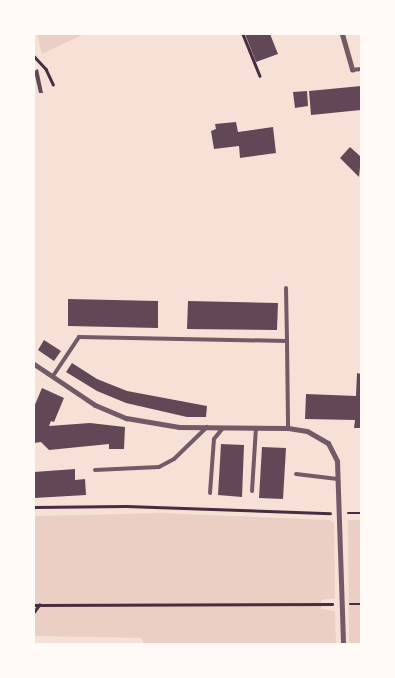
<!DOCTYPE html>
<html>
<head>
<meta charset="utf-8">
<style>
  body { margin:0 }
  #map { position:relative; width:395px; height:678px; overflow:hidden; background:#f7e1d7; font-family:"Nunito Sans",sans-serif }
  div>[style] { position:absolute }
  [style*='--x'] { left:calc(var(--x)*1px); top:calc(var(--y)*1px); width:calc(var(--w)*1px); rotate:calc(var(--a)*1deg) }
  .green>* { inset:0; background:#ebcfc5 }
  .building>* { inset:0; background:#644757 }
  .path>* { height:2.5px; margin:-1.25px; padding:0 1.25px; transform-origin:1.25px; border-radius:1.25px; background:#4a2c40 }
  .service>* { height:4px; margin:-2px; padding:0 2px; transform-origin:2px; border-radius:2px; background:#755966 }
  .minor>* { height:5px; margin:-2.5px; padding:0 2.5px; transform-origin:2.5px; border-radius:2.5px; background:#755966 }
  span { translate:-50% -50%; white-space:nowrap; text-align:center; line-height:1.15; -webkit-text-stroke:4.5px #fffaf5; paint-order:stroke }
  .frame { position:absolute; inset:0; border:35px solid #fffaf5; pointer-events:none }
</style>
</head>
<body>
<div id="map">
  <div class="green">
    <div style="clip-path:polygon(37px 34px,84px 34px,42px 54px)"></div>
    <div style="clip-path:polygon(162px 513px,330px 520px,334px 523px,335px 598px,321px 600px,321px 609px,335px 611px,336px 644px,144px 644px,141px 638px,34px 636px,34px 516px)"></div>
    <div style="clip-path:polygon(348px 520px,361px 520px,361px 644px,349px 644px)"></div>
  </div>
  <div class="building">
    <div style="clip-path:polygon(245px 34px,270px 34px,278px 54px,256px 62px)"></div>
    <div style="clip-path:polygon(38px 69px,43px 93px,39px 93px,34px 71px)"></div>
    <div style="clip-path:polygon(361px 86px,361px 110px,311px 115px,309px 91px)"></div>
    <div style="clip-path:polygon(307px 91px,308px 106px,295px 108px,293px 92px)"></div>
    <div style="clip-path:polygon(236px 122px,238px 132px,273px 127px,276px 153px,240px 158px,239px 146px,214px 149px,211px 131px,216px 129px,215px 124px)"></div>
    <div style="clip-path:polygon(350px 147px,361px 157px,359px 177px,340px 158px)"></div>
    <div style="clip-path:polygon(68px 299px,158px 301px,158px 328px,68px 326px)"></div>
    <div style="clip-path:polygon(188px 301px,278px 303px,277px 330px,187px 329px)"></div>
    <div style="clip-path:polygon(44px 340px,61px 351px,54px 361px,38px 350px)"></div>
    <div style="clip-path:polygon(72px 363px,97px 379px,127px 391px,207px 406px,206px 417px,187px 417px,126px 403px,97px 391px,66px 372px)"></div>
    <div style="clip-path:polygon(357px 373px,361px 374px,361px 428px,354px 428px,355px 420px,305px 419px,306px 394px,356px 396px)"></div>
    <div style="clip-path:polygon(42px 388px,64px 398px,54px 422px,51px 421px,49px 426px,90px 423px,125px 427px,124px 449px,109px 449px,109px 444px,49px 450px,41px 442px,34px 443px,34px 407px)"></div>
    <div style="clip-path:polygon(221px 444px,244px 445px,242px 497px,218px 495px)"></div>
    <div style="clip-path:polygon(262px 447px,286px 448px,283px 499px,259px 498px)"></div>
    <div style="clip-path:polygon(75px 469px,75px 480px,85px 479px,86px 495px,34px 498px,34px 472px)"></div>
  </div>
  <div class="path">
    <div style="--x:243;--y:34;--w:45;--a:68"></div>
    <div style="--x:34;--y:56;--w:18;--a:47"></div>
    <div style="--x:46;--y:69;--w:17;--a:65"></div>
    <div style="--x:34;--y:507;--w:92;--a:-0.6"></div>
    <div style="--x:126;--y:506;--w:204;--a:2"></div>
    <div style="--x:348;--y:513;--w:13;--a:0"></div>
    <div style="--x:350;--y:604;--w:11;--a:0"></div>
    <div style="--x:34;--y:605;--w:298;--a:-0.2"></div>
    <div style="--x:34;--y:612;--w:9;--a:-54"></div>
  </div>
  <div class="service">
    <div style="--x:352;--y:70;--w:9;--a:-6"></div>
    <div style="--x:286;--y:288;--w:53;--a:88.9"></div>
    <div style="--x:53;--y:376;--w:47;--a:-56.3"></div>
    <div style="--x:79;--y:337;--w:208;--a:1.1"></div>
    <div style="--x:287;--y:341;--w:87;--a:89.3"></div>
    <div style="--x:95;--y:470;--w:64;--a:-2.7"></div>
    <div style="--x:159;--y:467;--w:17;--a:-28"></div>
    <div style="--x:174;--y:459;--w:46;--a:-44.1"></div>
    <div style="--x:296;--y:474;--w:42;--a:6.8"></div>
    <div style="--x:252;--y:491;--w:63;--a:-86.4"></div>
    <div style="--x:210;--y:493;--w:54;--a:-85.8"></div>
    <div style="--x:214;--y:439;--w:14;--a:-51"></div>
  </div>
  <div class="minor">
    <div style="--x:342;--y:34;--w:37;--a:74"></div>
    <div style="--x:34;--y:364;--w:73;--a:33.9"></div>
    <div style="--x:95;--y:405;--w:34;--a:23"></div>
    <div style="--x:126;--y:418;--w:54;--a:9.6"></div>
    <div style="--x:179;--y:427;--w:109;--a:0.5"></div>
    <div style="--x:288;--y:428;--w:19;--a:9"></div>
    <div style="--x:307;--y:431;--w:24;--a:30"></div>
    <div style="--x:328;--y:443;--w:20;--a:63"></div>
    <div style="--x:337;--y:461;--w:183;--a:88.1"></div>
  </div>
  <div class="frame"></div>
</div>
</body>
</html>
